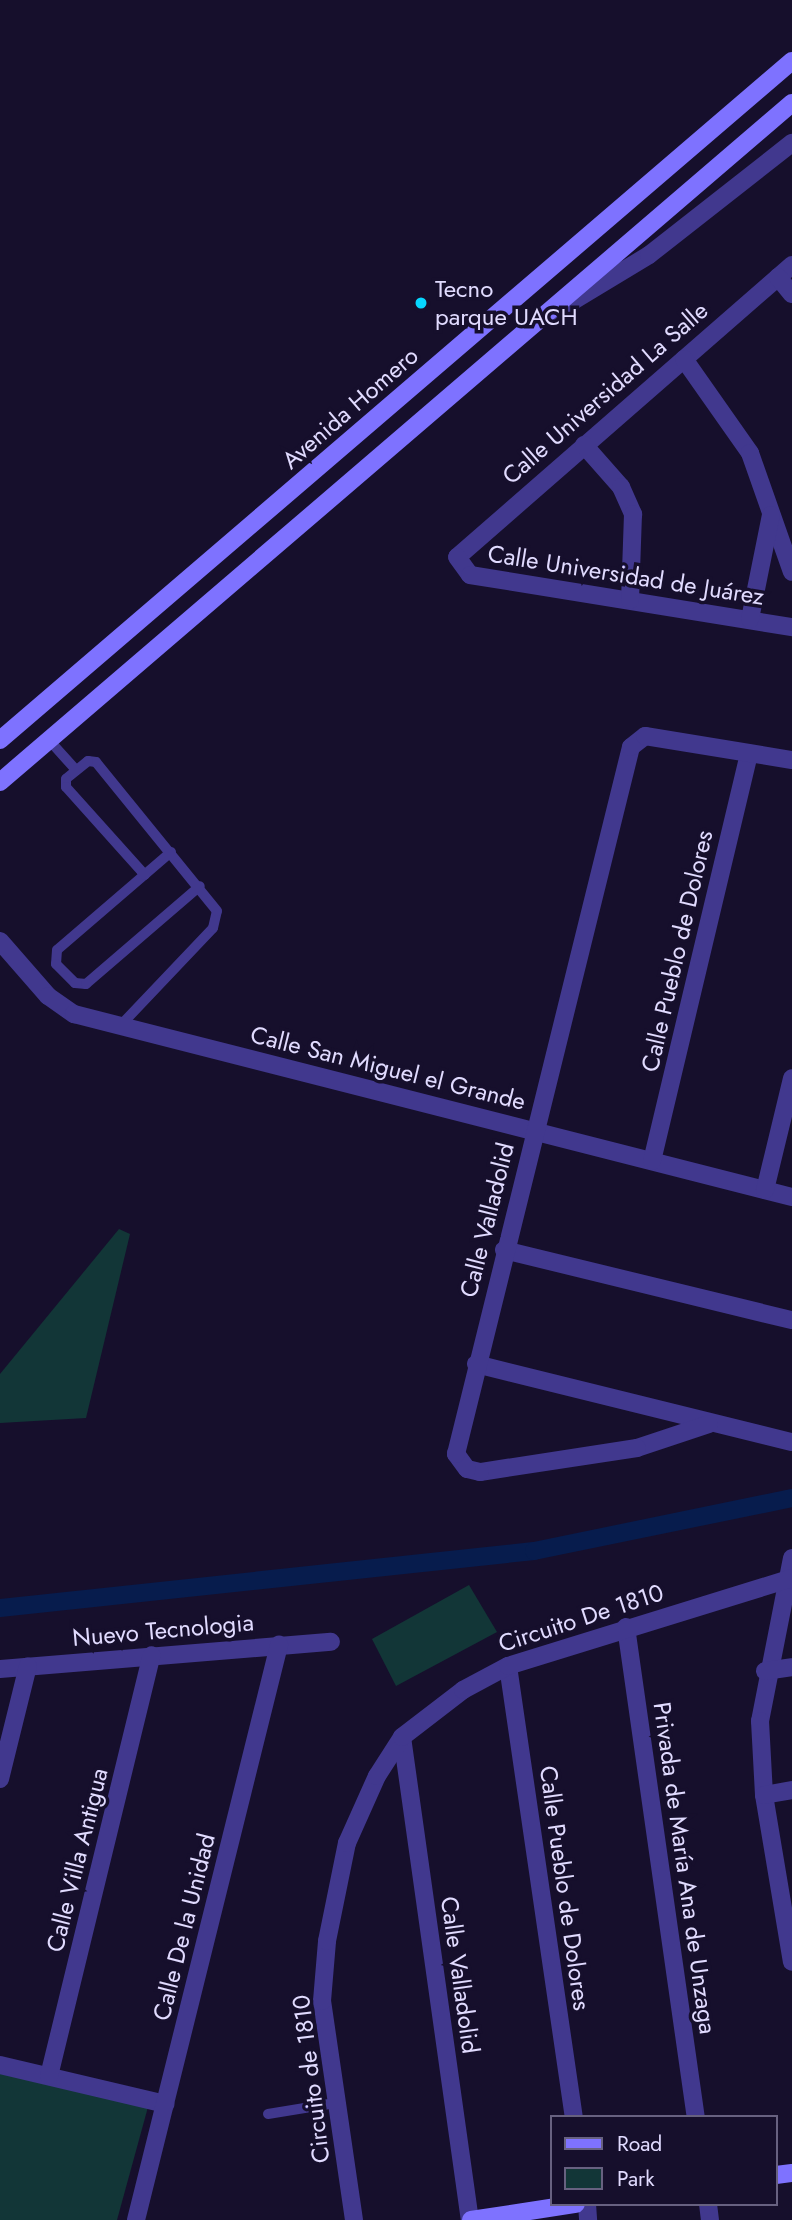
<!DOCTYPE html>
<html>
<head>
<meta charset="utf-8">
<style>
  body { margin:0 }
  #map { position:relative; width:792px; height:2220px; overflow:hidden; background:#160f2c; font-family:Jost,sans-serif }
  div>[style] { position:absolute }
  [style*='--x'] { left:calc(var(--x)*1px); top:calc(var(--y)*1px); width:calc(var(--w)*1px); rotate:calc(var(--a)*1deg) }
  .green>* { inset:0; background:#123637 }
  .canal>* { height:18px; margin:-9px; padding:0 9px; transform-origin:9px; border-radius:9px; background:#071c4d }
  .lane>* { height:10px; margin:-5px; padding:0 5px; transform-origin:5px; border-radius:5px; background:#41388e }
  .street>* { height:18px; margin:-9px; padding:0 9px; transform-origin:9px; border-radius:9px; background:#41388e }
  .secondary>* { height:18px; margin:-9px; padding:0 9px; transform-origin:9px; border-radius:9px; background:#7e72ff }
  .dots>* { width:19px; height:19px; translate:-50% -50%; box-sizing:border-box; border:4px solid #160f2c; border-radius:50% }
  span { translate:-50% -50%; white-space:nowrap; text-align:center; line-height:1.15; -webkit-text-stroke:7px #160f2c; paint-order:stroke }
  .poi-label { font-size:24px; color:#e1dbff }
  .left { translate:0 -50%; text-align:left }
  .street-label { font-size:24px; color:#e1dbff }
  .legend { position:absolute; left:550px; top:2115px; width:228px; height:91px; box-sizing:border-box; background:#160f2c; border:2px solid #676180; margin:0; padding:9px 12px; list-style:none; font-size:21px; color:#e1dbff }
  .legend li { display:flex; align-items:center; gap:14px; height:35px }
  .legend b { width:35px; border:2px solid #676180 }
</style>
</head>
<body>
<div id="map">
  <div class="green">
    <div style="clip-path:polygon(119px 1229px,130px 1234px,86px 1418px,0 1423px,0 1374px)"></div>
    <div style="clip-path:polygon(469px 1585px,497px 1632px,396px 1686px,372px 1639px)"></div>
    <div style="clip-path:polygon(0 2073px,148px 2107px,117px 2220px,0 2220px)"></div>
  </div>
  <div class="canal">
    <div style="--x:0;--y:1608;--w:537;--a:-6.09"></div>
    <div style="--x:534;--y:1551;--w:263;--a:-11.6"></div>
  </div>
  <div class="lane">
    <div style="--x:49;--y:740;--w:39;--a:48"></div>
    <div style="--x:171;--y:852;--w:150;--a:139.3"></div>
    <div style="--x:57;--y:950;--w:14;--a:94"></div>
    <div style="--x:56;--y:964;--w:27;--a:45"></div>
    <div style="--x:75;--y:983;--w:11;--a:5"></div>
    <div style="--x:86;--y:984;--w:150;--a:-40.7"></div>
    <div style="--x:120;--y:1026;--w:135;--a:-46.5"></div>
    <div style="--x:213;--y:928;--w:17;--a:-77"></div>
    <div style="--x:217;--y:911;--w:192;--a:-129.1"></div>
    <div style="--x:96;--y:762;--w:8;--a:-173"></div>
    <div style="--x:88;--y:761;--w:28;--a:141"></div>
    <div style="--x:66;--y:779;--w:8;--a:90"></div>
    <div style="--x:66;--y:787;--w:118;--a:48.1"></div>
    <div style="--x:268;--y:2114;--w:68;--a:-9.3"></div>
  </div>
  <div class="street">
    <div style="--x:792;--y:265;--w:444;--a:138.9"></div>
    <div style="--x:457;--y:557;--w:22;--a:54"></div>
    <div style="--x:470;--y:575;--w:326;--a:9.2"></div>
    <div style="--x:778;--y:277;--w:22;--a:51"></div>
    <div style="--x:548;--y:316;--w:118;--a:-31.1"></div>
    <div style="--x:649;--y:255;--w:182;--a:-38.1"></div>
    <div style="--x:684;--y:359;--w:115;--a:54.9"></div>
    <div style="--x:750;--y:453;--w:126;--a:70.6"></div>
    <div style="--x:584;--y:445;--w:56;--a:48.6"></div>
    <div style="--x:621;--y:487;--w:30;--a:66"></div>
    <div style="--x:633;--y:514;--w:86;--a:92"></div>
    <div style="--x:750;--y:619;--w:106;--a:-78.6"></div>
    <div style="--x:0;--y:941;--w:73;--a:48.9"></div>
    <div style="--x:48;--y:996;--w:32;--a:35"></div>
    <div style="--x:74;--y:1014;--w:741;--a:14.3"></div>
    <div style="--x:652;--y:1161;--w:419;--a:-76.6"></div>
    <div style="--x:765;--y:1190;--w:115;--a:-76.4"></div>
    <div style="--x:504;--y:1250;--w:296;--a:13.7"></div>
    <div style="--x:476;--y:1364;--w:325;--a:13.9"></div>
    <div style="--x:709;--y:1424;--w:76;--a:161.6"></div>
    <div style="--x:637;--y:1448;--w:159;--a:171.3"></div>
    <div style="--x:480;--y:1472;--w:13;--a:-167"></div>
    <div style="--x:467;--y:1469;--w:19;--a:-126"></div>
    <div style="--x:456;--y:1454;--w:728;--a:-76.1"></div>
    <div style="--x:631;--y:747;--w:18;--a:-38"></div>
    <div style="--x:645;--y:736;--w:149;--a:9.3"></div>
    <div style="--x:792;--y:1558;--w:166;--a:101.1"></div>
    <div style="--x:760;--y:1721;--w:74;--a:86.9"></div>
    <div style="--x:764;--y:1795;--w:169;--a:80.5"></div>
    <div style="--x:626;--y:1627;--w:495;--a:81.9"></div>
    <div style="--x:508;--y:1666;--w:456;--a:81.7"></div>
    <div style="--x:0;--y:1669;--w:332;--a:-4.7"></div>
    <div style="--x:765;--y:1671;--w:27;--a:-8"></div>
    <div style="--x:402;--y:1737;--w:488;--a:82"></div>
    <div style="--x:0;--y:1779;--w:116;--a:-76.1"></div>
    <div style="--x:764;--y:1795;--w:28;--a:-10"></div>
    <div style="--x:0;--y:2065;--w:170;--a:13.3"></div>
    <div style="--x:49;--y:2076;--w:433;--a:-76.3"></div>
    <div style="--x:587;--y:2204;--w:16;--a:86"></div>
    <div style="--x:708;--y:2204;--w:16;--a:83"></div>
    <div style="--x:136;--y:2220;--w:593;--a:-76.03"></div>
    <div style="--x:354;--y:2220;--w:221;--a:-98.3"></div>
    <div style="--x:322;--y:2001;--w:60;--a:-85.2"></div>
    <div style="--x:327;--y:1941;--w:100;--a:-78.5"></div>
    <div style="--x:347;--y:1843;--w:73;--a:-65.9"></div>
    <div style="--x:377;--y:1776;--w:46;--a:-57.3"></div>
    <div style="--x:402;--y:1737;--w:77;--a:-37.6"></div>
    <div style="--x:463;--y:1690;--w:51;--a:-28.1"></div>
    <div style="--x:508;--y:1666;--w:297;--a:-17.2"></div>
  </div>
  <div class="secondary">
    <div style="--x:0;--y:740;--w:1043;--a:-40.61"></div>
    <div style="--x:0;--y:782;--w:1043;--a:-40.61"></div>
    <div style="--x:776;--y:2175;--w:16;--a:-7"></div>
    <div style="--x:471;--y:2220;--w:106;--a:-8.7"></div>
  </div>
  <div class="dots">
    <div style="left:421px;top:303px;background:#07d6ff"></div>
  </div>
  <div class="poi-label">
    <span class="left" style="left:435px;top:303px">Tecno<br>parque UACH</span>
  </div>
  <div class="street-label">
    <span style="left:605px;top:393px;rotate:-41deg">Calle Universidad La Salle</span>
    <span style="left:350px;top:408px;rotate:-41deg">Avenida Homero</span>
    <span style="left:626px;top:575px;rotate:9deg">Calle Universidad de Juárez</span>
    <span style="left:677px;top:951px;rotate:-77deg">Calle Pueblo de Dolores</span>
    <span style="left:388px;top:1068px;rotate:14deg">Calle San Miguel el Grande</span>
    <span style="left:487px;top:1220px;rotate:-76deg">Calle Valladolid</span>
    <span style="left:581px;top:1618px;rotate:-18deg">Circuito De 1810</span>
    <span style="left:163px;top:1630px;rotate:-5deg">Nuevo Tecnologia</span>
    <span style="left:77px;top:1860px;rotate:-76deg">Calle Villa Antigua</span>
    <span style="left:685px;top:1868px;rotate:82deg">Privada de María Ana de Unzaga</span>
    <span style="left:565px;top:1888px;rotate:82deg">Calle Pueblo de Dolores</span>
    <span style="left:184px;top:1927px;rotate:-76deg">Calle De la Unidad</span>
    <span style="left:460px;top:1975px;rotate:82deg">Calle Valladolid</span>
    <span style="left:311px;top:2079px;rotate:-97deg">Circuito de 1810</span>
  </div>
  <ul class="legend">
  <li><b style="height:9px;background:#7e72ff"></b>Road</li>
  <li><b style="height:19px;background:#123637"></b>Park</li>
  </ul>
</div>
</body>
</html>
